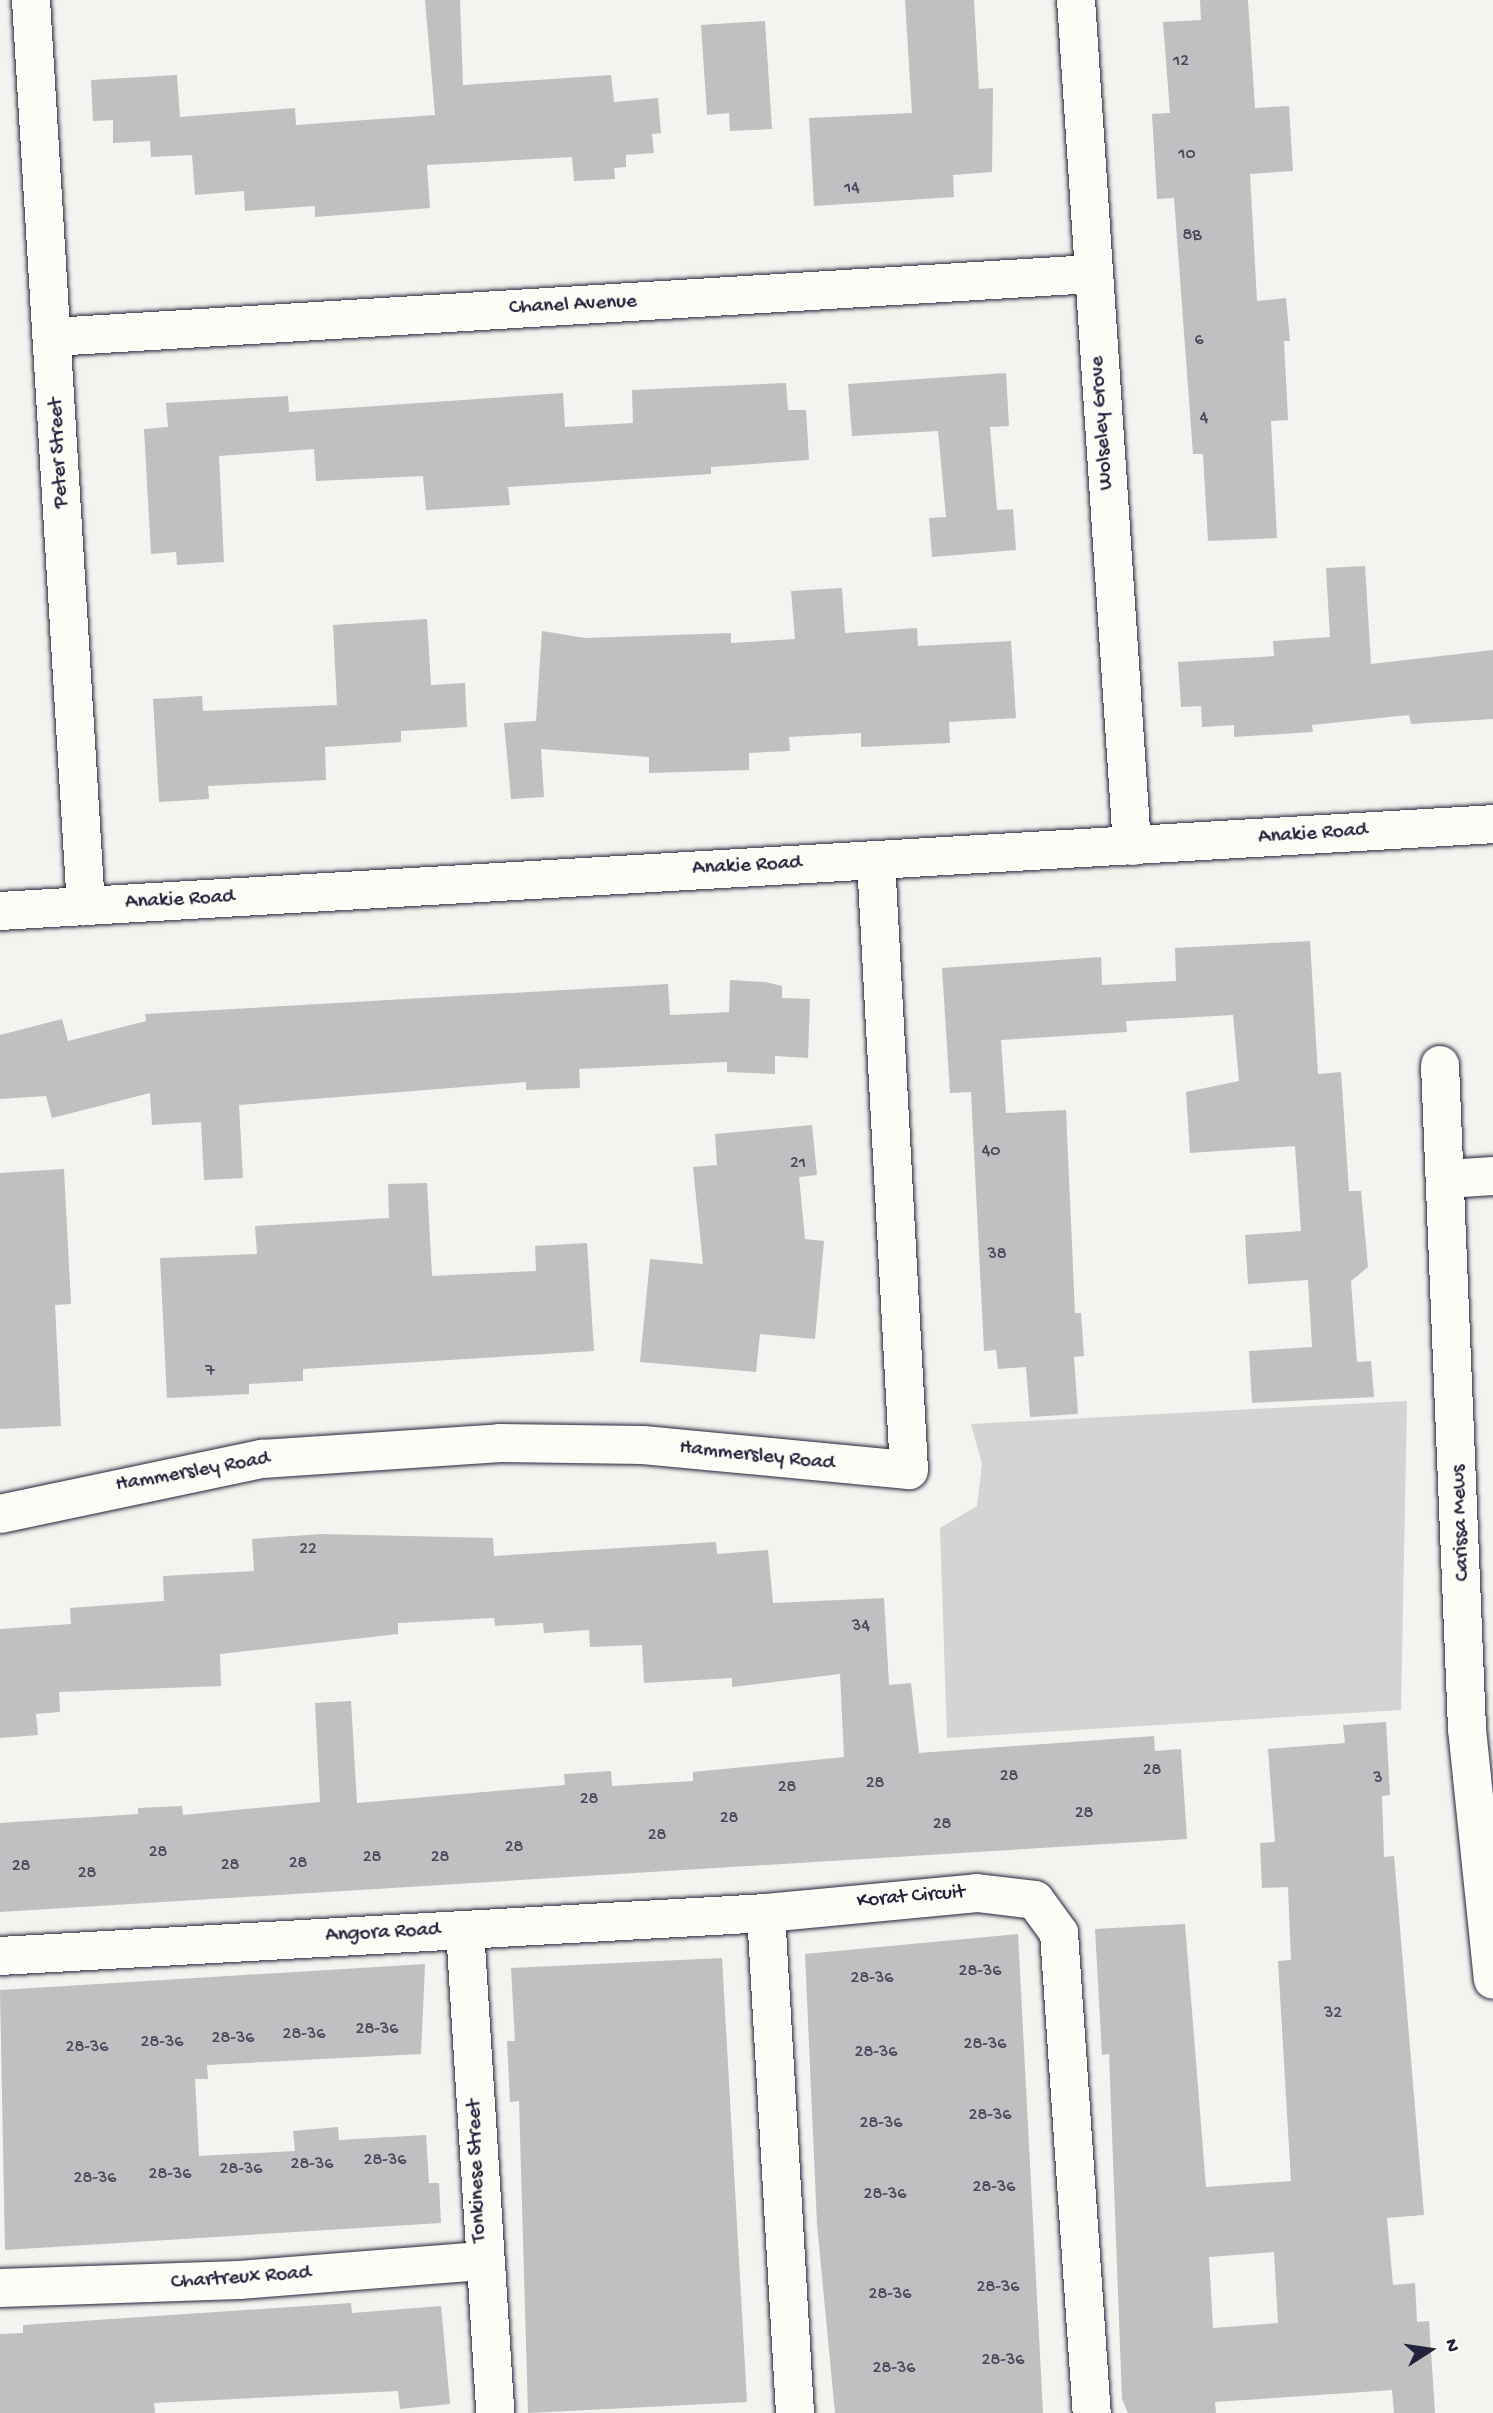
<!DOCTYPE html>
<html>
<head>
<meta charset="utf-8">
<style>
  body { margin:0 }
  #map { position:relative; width:1493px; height:2413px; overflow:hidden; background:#f4f3ef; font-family:"Gochi Hand",sans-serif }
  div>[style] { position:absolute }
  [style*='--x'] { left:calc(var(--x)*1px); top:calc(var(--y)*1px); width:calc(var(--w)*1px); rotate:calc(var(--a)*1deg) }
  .green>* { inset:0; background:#d5d4d5 }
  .building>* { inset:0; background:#c0bfc2 }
  .roads { filter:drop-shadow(0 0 2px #22223b) drop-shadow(0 0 2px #22223b) }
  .minor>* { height:38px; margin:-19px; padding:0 19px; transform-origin:19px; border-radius:19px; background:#fdfcf7 }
  .major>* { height:38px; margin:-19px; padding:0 19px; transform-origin:19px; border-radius:19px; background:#fdfcf7 }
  span { translate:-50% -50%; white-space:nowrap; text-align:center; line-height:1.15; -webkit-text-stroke:7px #fdfcf7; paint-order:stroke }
  .number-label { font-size:18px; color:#4a495d }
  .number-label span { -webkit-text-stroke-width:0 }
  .street-label { font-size:21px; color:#22223b }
  .north { position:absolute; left:1395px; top:2315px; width:70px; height:70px; -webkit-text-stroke:5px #fdfcf7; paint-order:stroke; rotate:78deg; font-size:19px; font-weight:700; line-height:28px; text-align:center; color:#22223b }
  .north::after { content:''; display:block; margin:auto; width:24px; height:32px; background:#22223b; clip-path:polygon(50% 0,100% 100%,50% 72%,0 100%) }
</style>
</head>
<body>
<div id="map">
  <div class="green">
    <div style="clip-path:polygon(1407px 1401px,1401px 1710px,947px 1738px,940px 1528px,977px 1506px,982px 1464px,971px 1424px)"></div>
  </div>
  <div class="building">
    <div style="clip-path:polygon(425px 0,460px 0,463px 85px,611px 75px,614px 102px,658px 98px,661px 133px,652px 134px,654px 153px,626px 155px,626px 167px,614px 168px,615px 179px,574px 181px,572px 157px,427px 165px,430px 208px,315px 217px,315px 206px,245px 211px,244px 191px,195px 195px,192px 155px,151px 157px,150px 141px,113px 143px,113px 120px,93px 121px,91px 80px,177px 75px,180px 117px,295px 108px,296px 125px,435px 115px)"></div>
    <div style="clip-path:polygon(905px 0,974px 0,979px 89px,993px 88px,992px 172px,953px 175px,954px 197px,814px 206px,809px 118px,912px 113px)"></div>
    <div style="clip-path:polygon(1200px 0,1248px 0,1255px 108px,1289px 106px,1293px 171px,1250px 174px,1257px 301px,1286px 298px,1290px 341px,1284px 341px,1288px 420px,1271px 421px,1277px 538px,1208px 541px,1203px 454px,1193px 454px,1174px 198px,1157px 199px,1152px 114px,1170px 113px,1163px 22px,1201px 20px)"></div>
    <div style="clip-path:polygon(765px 21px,772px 129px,730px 131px,729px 113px,707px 115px,701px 25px)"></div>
    <div style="clip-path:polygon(1006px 373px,1009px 426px,990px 427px,997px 510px,1013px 509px,1016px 550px,932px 557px,929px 518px,946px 517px,938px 431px,852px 436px,848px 384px)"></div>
    <div style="clip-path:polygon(786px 383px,788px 410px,806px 410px,809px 460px,711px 467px,711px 474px,508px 487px,510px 505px,426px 510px,423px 476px,316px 481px,314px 449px,219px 456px,224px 562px,177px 565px,176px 552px,151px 554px,144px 429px,168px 427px,166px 403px,288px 396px,289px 412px,563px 393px,565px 427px,633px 423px,632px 390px)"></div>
    <div style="clip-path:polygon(1365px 566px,1371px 664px,1493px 650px,1493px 719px,1411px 724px,1409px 715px,1312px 725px,1313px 732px,1234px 737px,1234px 725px,1202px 727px,1201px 706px,1181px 707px,1178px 662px,1274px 656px,1273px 641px,1330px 637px,1326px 568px)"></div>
    <div style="clip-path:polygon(842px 588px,845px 633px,917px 628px,918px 646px,1011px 641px,1016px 718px,949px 722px,950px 743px,861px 747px,861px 733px,789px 737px,790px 751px,749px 753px,749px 770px,649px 773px,649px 757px,541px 749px,544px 797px,511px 799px,504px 723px,536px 721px,542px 631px,585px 638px,731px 633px,731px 643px,795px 639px,791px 591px)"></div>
    <div style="clip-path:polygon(427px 619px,431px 685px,465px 683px,467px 727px,401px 731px,401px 742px,325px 747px,326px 780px,208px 786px,209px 799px,159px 802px,153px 699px,202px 696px,203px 711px,337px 705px,333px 625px)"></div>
    <div style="clip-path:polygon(1310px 941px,1318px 1074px,1341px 1072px,1349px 1191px,1361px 1191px,1368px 1267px,1351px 1281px,1357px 1362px,1371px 1361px,1374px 1397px,1252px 1403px,1249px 1351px,1312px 1347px,1308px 1280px,1248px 1284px,1245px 1235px,1301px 1231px,1295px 1146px,1190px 1153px,1186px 1092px,1239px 1081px,1233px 1015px,1126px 1021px,1127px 1032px,1001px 1040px,1006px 1113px,1066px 1110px,1075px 1313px,1081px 1313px,1084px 1356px,1074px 1357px,1078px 1414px,1030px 1417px,1026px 1367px,998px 1369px,996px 1350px,984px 1351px,971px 1092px,950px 1093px,942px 968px,1101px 957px,1102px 985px,1176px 981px,1175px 948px)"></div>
    <div style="clip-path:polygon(730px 980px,765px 982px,782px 986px,782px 998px,810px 999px,808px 1058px,775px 1056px,775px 1074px,727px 1072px,727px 1062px,579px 1069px,580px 1088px,526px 1090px,526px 1082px,239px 1105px,243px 1178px,204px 1180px,201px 1122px,152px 1125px,150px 1093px,52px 1118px,46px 1096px,0 1099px,0 1035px,62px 1019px,68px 1041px,146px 1021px,145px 1014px,668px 984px,670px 1015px,729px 1012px)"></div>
    <div style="clip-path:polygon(812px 1125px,817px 1175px,799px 1177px,805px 1239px,824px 1241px,815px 1339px,760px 1334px,756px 1372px,640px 1362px,650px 1259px,703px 1264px,693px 1167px,717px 1165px,715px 1134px)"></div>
    <div style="clip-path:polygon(64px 1169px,71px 1304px,55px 1305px,61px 1426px,0 1429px,0 1173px)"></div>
    <div style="clip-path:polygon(427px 1183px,432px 1276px,536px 1271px,535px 1246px,587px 1243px,594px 1351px,303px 1369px,303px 1381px,249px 1384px,249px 1394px,167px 1398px,160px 1258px,257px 1254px,255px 1226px,389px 1218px,388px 1184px)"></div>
    <div style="clip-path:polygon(321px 1534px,493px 1538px,494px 1556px,716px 1542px,717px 1554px,768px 1550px,773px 1603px,884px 1598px,889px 1685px,911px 1683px,919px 1753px,1154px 1736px,1155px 1751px,1181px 1749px,1187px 1839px,0 1912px,0 1823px,138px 1814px,138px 1808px,182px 1806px,183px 1815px,320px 1802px,315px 1703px,351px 1701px,357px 1803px,565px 1785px,564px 1774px,611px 1771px,612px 1786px,693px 1781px,693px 1772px,844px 1757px,840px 1674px,732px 1687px,732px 1678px,644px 1683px,642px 1645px,590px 1647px,589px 1630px,544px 1633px,543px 1623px,495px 1626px,494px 1618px,398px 1623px,398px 1634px,220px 1654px,221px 1686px,59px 1692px,60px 1712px,36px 1714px,38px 1735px,0 1738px,0 1629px,71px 1624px,70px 1608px,164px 1601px,163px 1576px,254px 1571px,252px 1539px)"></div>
    <div style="clip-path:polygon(evenodd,1386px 1722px,1390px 1795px,1382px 1796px,1384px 1857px,1394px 1856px,1424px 2215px,1387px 2218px,1393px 2285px,1415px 2283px,1417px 2322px,1429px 2321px,1435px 2413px,1394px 2413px,1392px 2390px,1215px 2402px,1216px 2413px,1128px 2413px,1122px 2399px,1109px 2054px,1102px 2055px,1095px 1929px,1185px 1924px,1206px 2187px,1291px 2181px,1278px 1961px,1291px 1960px,1288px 1887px,1262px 1888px,1260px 1843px,1275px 1842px,1268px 1749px,1345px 1743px,1343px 1725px,1386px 1722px,1274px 2252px,1278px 2323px,1213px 2328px,1209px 2257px,1274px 2252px)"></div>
    <div style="clip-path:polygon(1018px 1934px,1043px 2413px,835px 2413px,817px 2224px,805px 1954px)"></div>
    <div style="clip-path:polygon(722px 1958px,747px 2402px,528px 2413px,519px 2101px,510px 2102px,507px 2041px,515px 2041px,511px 1968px)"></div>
    <div style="clip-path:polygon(425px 1964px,421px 2054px,207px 2065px,208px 2079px,195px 2079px,199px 2156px,295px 2151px,293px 2131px,338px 2127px,339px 2140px,426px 2135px,429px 2183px,439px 2183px,441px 2223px,5px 2250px,0 1990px)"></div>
    <div style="clip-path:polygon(351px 2303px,352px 2313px,441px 2306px,450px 2404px,400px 2409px,398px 2391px,154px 2403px,155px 2413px,0 2413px,0 2334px,23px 2333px,23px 2325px)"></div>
  </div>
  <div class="roads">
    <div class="minor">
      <div style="--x:31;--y:0;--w:908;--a:86.53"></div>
      <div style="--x:1076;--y:0;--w:848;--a:86.21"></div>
      <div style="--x:53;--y:337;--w:1041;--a:-3.47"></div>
      <div style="--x:1440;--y:1065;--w:665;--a:87.67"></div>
      <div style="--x:1467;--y:1729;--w:252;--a:84.1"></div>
      <div style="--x:1447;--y:1179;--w:46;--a:-3.7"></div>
      <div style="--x:0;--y:1514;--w:268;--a:-11.9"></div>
      <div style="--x:262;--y:1459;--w:239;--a:-3.8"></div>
      <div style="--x:500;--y:1443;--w:143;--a:0.8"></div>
      <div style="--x:643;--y:1445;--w:267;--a:5.4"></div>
      <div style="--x:909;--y:1470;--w:611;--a:-93.1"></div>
      <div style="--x:766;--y:1913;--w:501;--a:86.68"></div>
      <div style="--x:465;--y:1930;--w:484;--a:86.4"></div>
      <div style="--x:0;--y:1956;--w:767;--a:-3.21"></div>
      <div style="--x:766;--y:1913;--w:212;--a:-5.4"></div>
      <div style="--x:977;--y:1893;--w:58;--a:6.9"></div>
      <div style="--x:1035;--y:1900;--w:41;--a:54"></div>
      <div style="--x:1059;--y:1933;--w:481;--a:86.1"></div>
      <div style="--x:0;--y:2288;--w:239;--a:-1.9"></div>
      <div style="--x:239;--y:2280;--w:243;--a:-4.5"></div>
    </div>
    <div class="major">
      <div style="--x:0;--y:911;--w:1496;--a:-3.33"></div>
    </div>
  </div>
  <div class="number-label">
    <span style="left:1181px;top:62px">12</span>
    <span style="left:1187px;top:155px">10</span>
    <span style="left:852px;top:189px">14</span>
    <span style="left:1192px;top:236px">8B</span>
    <span style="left:1199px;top:341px">6</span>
    <span style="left:1204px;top:419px">4</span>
    <span style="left:991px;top:1152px">40</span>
    <span style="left:798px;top:1164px">21</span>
    <span style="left:997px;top:1255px">38</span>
    <span style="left:210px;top:1372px">7</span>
    <span style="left:308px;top:1550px">22</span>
    <span style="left:861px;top:1627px">34</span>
    <span style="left:1152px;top:1771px">28</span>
    <span style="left:1009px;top:1777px">28</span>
    <span style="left:1378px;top:1779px">3</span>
    <span style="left:875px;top:1784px">28</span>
    <span style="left:787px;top:1788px">28</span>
    <span style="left:589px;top:1800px">28</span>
    <span style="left:1084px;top:1814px">28</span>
    <span style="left:729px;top:1819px">28</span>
    <span style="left:942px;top:1825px">28</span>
    <span style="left:657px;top:1836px">28</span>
    <span style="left:514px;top:1848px">28</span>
    <span style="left:158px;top:1853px">28</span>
    <span style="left:372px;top:1858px">28</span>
    <span style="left:440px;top:1858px">28</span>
    <span style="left:298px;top:1864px">28</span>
    <span style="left:230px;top:1866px">28</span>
    <span style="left:21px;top:1867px">28</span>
    <span style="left:87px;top:1874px">28</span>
    <span style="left:980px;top:1972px">28-36</span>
    <span style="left:872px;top:1979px">28-36</span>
    <span style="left:1333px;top:2014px">32</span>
    <span style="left:377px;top:2030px">28-36</span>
    <span style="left:304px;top:2035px">28-36</span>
    <span style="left:233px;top:2039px">28-36</span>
    <span style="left:162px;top:2043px">28-36</span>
    <span style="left:985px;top:2045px">28-36</span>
    <span style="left:87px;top:2048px">28-36</span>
    <span style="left:876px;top:2053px">28-36</span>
    <span style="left:990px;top:2116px">28-36</span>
    <span style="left:881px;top:2124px">28-36</span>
    <span style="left:385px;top:2161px">28-36</span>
    <span style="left:312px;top:2165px">28-36</span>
    <span style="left:241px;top:2170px">28-36</span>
    <span style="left:170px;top:2175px">28-36</span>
    <span style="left:95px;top:2179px">28-36</span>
    <span style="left:994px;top:2188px">28-36</span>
    <span style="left:885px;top:2195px">28-36</span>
    <span style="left:998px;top:2288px">28-36</span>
    <span style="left:890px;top:2295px">28-36</span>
    <span style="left:1003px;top:2361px">28-36</span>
    <span style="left:894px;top:2369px">28-36</span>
  </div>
  <div class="street-label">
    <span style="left:573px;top:306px;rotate:-3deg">Chanel Avenue</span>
    <span style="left:1103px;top:423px;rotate:-94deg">Wolseley Grove</span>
    <span style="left:60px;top:453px;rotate:-93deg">Peter Street</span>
    <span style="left:1313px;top:835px;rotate:-4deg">Anakie Road</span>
    <span style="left:747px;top:867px;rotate:-3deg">Anakie Road</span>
    <span style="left:180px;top:901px;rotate:-3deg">Anakie Road</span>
    <span style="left:757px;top:1457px;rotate:6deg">Hammersley Road</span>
    <span style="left:193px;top:1473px;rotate:-10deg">Hammersley Road</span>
    <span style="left:1462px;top:1523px;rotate:-92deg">Carissa Mews</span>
    <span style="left:911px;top:1898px;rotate:-5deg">Korat Circuit</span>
    <span style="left:383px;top:1934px;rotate:-3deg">Angora Road</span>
    <span style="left:478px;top:2171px;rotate:-92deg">Tonkinese Street</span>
    <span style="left:241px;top:2279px;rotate:-4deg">Chartreux Road</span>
  </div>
  <div class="north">N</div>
</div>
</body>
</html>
